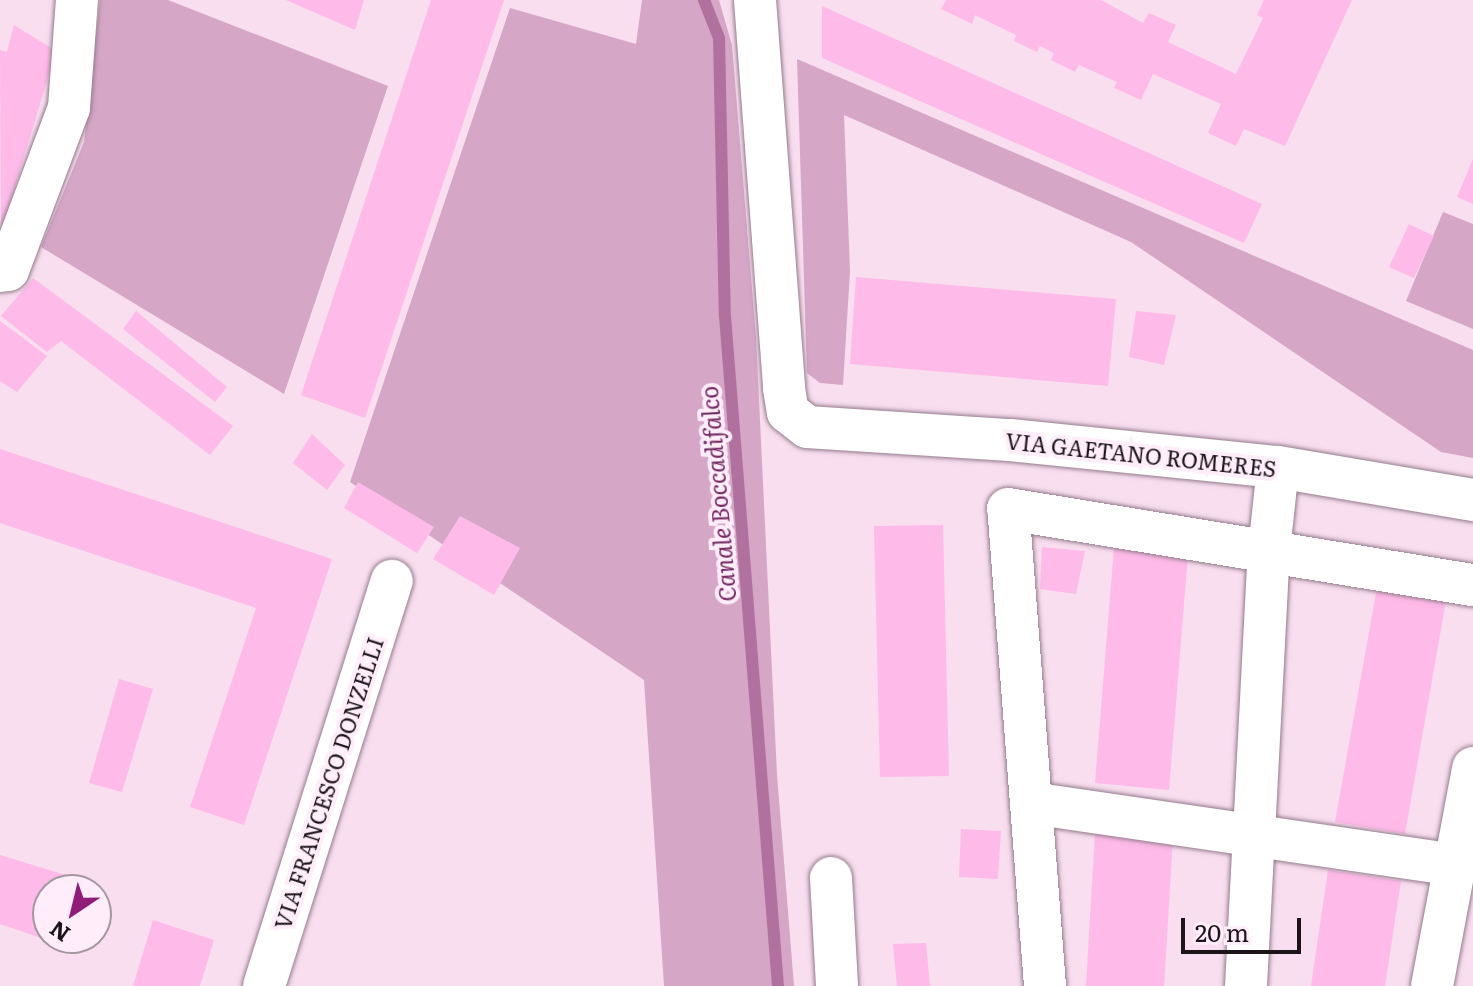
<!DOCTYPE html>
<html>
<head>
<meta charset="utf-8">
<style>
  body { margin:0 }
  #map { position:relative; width:1473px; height:986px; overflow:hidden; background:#f8deef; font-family:Literata,serif }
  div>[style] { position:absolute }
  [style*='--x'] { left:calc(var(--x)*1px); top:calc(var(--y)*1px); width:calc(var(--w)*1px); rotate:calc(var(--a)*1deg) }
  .green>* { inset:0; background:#d5a6c6 }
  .stream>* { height:12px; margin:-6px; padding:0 6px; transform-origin:6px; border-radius:6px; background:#b0719e }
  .building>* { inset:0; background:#febae9 }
  .roads { filter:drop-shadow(0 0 2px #947c8c) drop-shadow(0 0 2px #947c8c) }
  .street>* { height:42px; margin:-21px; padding:0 21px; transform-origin:21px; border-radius:21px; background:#fff }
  span { translate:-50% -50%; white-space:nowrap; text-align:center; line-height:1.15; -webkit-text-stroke:8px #ffeef9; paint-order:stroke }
  .street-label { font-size:22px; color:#1d141a }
  .water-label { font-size:24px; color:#742761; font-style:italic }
  .north { position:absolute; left:32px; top:874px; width:80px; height:80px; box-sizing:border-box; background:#ffeef9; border:2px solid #a597a0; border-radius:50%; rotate:215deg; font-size:22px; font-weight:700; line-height:32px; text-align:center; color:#1d141a }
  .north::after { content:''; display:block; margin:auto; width:28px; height:36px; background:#911b79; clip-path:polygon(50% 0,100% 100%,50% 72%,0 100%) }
  .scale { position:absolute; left:1181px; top:918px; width:120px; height:36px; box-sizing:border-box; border:4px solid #1d141a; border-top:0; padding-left:10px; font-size:24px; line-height:28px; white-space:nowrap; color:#1d141a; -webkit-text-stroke:6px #ffeef9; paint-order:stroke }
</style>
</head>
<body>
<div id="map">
  <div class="green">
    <div style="clip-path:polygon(100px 0,168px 0,388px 86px,284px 394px,41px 247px,84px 142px)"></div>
    <div style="clip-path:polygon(642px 0,719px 0,732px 45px,756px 337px,777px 775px,794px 986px,664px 986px,644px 680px,350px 482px,510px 8px,636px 44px)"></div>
    <div style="clip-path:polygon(797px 59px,1473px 350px,1473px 458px,1441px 452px,1131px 242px,844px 115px,850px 271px,843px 385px,820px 383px,807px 373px)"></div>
    <div style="clip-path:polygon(1443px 212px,1473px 224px,1473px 329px,1406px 301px)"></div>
  </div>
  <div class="stream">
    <div style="--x:704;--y:0;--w:41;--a:68.5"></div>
    <div style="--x:719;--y:38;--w:278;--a:88.8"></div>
    <div style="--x:725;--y:316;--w:672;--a:85.48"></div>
  </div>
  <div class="building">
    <div style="clip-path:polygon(286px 0,364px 0,355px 30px)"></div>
    <div style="clip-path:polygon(431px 0,504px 0,365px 418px,301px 395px)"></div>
    <div style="clip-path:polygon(946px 0,1101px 0,1143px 23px,1149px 13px,1176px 25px,1168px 42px,1236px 74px,1263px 18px,1257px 15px,1264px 0,1352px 0,1285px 146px,1244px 129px,1236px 146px,1208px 133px,1221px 104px,1153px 74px,1141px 100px,1114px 88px,1117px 82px,1079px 65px,1075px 72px,1051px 60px,1054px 53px,1040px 46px,1037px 52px,1014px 41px,1016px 35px,975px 15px,972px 24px,941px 9px)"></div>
    <div style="clip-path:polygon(822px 6px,1262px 204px,1244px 243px,822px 58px)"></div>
    <div style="clip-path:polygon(14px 25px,56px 51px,1px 233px,0 50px,7px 52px)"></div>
    <div style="clip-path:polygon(1473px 159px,1473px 204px,1457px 197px)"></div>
    <div style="clip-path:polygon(1409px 224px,1434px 236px,1414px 278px,1389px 267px)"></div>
    <div style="clip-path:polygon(856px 277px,1116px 299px,1108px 386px,850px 364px)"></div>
    <div style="clip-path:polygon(33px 278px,233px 426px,210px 455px,61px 341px,47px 352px,1px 316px)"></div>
    <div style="clip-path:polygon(136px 311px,227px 387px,215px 402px,123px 329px)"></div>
    <div style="clip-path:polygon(1136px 311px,1176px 315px,1164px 365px,1129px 357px)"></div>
    <div style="clip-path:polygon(0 321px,47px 356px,17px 392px,0 381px)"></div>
    <div style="clip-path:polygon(312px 434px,345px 465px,327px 490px,293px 463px)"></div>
    <div style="clip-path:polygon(0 449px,332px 559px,244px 825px,190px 807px,256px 608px,0 523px)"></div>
    <div style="clip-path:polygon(358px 482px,434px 527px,417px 553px,344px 508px)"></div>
    <div style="clip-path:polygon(460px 516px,520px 548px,494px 595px,433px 559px)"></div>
    <div style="clip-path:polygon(943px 525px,949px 776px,880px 777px,874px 526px)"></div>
    <div style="clip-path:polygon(1042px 547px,1085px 551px,1076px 594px,1040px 589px)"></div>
    <div style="clip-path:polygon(1114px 548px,1188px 554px,1169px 790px,1095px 783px)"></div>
    <div style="clip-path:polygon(1378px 582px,1447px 595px,1405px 834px,1335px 822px)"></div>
    <div style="clip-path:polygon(119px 679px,153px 689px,122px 792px,89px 783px)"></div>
    <div style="clip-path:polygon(961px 829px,1001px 831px,998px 879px,959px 877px)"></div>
    <div style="clip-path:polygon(1095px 833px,1173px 838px,1164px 986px,1086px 986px)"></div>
    <div style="clip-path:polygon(0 855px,69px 876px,64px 890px,48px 890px,47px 940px,0 924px)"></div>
    <div style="clip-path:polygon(1328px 870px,1401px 881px,1385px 986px,1311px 986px)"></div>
    <div style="clip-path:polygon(153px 920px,214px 940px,200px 986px,133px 986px)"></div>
    <div style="clip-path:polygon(926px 943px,930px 986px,897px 986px,893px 944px)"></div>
  </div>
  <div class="roads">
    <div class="street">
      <div style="--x:755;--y:0;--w:389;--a:85.7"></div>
      <div style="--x:784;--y:388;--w:24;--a:81"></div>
      <div style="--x:788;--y:412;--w:24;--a:38"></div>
      <div style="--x:807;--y:427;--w:203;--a:3.7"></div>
      <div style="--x:1010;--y:440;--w:269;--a:5.8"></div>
      <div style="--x:1278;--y:467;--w:198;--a:9.6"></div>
      <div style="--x:0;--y:271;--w:8;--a:-7"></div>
      <div style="--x:8;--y:270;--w:173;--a:-69.4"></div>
      <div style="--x:69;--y:108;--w:108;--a:-85.8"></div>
      <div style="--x:1031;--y:803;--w:429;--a:8.3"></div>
      <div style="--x:831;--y:878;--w:108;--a:86.8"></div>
      <div style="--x:264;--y:986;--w:425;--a:-72.5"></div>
      <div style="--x:1045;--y:986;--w:478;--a:-94.4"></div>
      <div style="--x:1008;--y:509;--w:471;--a:9.3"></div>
      <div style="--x:1246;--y:986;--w:436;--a:-87"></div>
      <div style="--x:1269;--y:551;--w:84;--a:-83.9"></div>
      <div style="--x:1432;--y:986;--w:222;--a:-79.3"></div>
    </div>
  </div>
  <div class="street-label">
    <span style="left:1141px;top:454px;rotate:6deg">VIA GAETANO ROMERES</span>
    <span style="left:328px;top:783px;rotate:-72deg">VIA FRANCESCO DONZELLI</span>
  </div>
  <div class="water-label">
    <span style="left:717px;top:494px;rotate:-95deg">Canale Boccadifalco</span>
  </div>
  <div class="north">N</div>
  <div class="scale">20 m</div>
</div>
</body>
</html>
